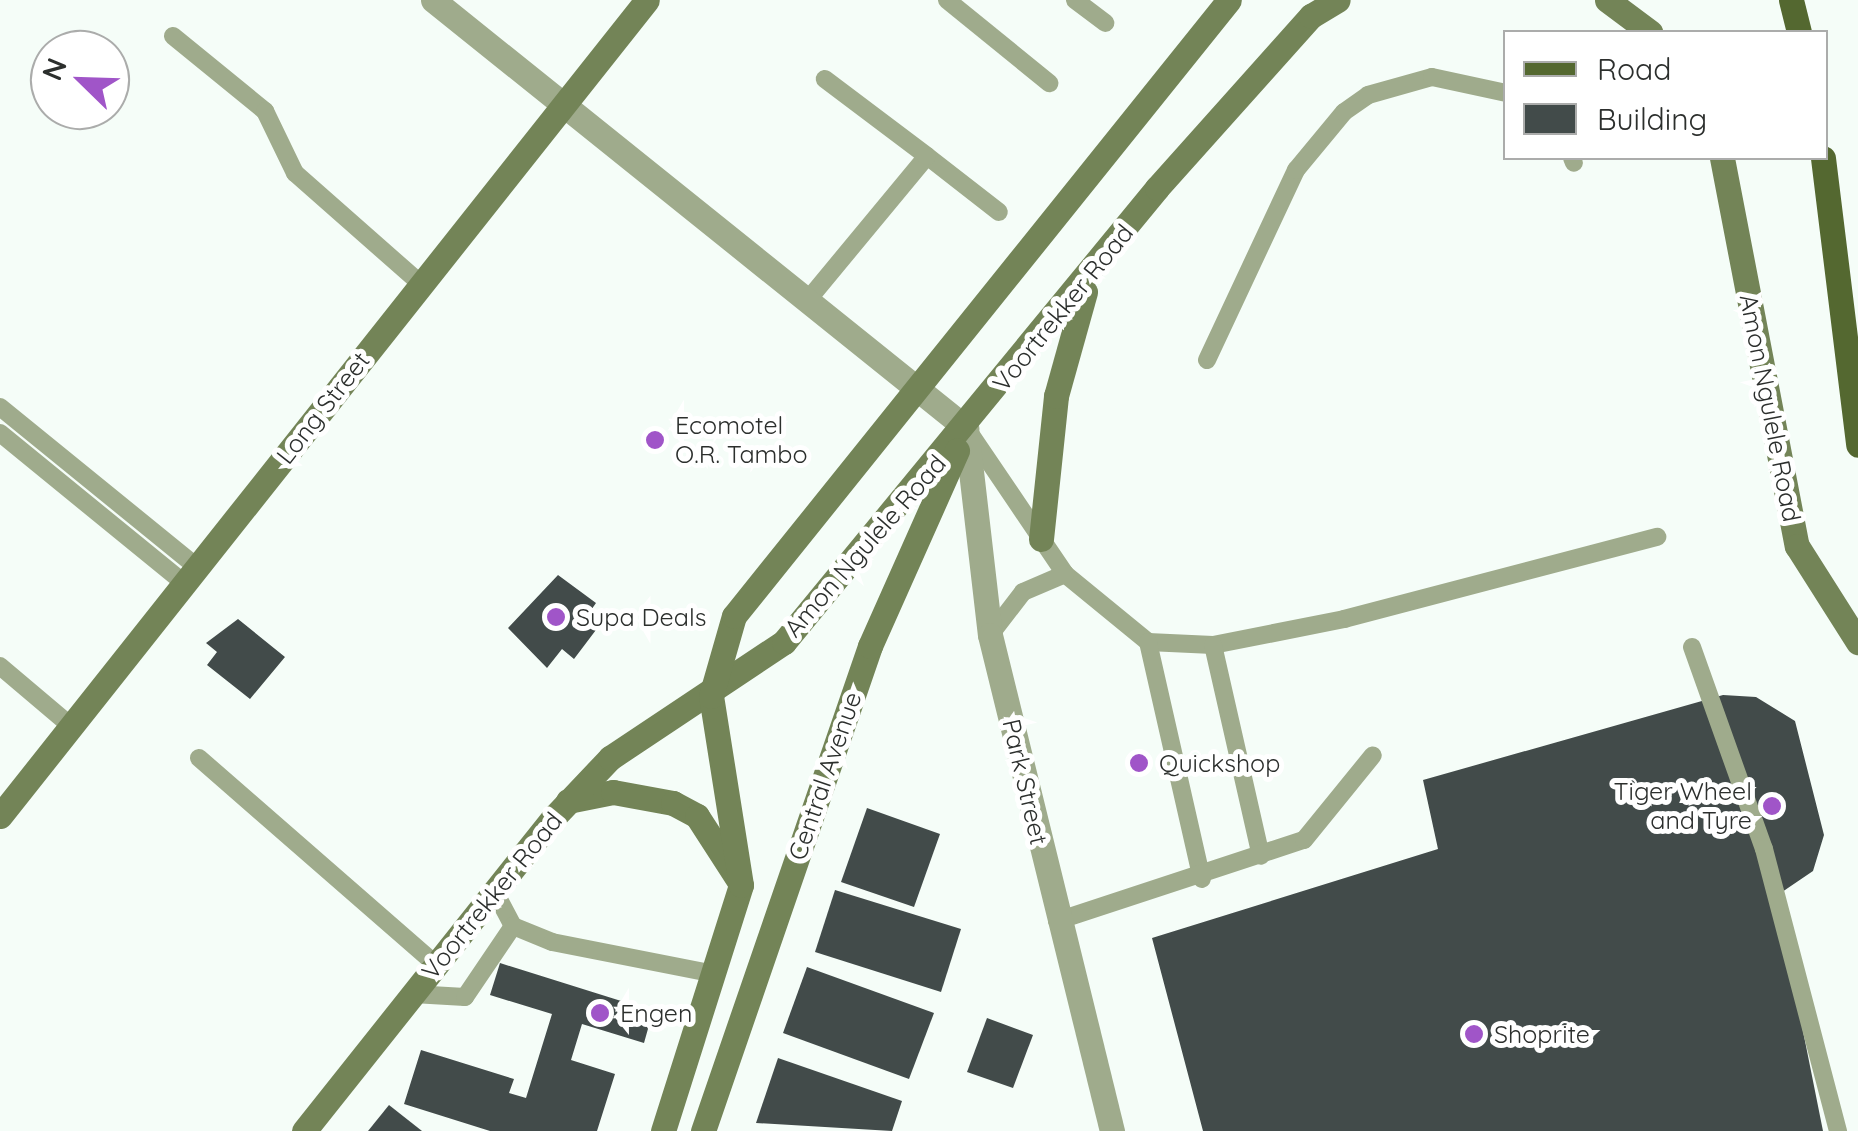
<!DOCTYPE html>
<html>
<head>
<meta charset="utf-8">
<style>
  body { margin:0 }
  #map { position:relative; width:1858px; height:1131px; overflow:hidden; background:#f5fdf8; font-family:Quicksand,sans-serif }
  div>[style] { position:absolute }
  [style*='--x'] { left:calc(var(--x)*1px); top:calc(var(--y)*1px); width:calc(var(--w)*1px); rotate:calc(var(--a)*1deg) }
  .building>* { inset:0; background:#424b4a }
  .lane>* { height:18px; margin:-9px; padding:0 9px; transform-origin:9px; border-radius:9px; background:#9fab8c }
  .street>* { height:25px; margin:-12.5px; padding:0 12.5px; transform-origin:12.5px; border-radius:12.5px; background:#9fab8c }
  .secondary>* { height:25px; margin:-12.5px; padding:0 12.5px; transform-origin:12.5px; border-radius:12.5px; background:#738457 }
  .primary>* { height:25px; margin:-12.5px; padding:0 12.5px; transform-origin:12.5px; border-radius:12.5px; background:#546830 }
  .dots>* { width:28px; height:28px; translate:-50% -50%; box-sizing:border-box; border:5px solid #fff; border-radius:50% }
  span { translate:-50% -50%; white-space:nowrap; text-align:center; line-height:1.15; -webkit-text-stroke:10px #fff; paint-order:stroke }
  .street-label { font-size:25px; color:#2c2f2d }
  .poi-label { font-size:25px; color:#2c2f2d }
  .left { translate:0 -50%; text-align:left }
  .right { translate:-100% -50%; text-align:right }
  .legend { position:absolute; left:1503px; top:30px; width:325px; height:130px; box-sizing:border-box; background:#fff; border:2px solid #abacab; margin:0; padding:12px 18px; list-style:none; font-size:30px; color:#2c2f2d }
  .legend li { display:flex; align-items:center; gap:20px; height:50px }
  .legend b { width:50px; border:2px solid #abacab }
  .north { position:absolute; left:30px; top:30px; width:100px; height:100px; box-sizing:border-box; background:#fff; border:2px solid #abacab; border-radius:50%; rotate:293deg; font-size:28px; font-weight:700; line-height:40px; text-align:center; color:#2c2f2d }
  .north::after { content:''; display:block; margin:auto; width:35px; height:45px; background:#a055c8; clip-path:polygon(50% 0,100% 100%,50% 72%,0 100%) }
</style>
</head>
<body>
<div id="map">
  <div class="building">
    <div style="clip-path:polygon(558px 575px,596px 603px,589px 613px,602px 622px,574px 659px,562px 649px,547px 668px,508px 628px)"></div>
    <div style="clip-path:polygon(238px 619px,285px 657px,250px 699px,207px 665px,217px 652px,206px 643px)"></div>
    <div style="clip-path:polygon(1723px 695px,1756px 697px,1795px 721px,1824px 835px,1813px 871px,1776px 896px,1823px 1131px,1203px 1131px,1152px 938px,1438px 849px,1423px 780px)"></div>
    <div style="clip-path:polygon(867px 808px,940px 834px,914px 907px,841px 882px)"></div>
    <div style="clip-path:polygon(835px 890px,961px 929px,941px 992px,815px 952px)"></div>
    <div style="clip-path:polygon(500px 963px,653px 1011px,644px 1043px,582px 1024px,571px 1060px,615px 1074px,597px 1131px,490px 1131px,404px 1104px,421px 1050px,514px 1079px,509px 1093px,526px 1098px,552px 1014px,490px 995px)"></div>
    <div style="clip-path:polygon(807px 967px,934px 1013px,909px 1079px,783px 1033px)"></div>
    <div style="clip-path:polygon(987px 1018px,1033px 1035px,1013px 1088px,967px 1072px)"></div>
    <div style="clip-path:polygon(778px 1058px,902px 1101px,892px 1131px,756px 1123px)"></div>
    <div style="clip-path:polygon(389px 1105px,422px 1131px,368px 1131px)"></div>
  </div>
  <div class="lane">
    <div style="--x:947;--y:0;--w:132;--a:39.1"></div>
    <div style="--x:1075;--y:0;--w:38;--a:37"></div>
    <div style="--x:173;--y:36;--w:119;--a:39.2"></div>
    <div style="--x:265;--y:111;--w:69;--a:64.2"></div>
    <div style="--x:295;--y:173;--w:168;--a:41.4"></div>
    <div style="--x:927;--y:156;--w:91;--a:37.9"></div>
    <div style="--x:1572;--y:158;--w:5;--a:68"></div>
    <div style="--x:807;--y:301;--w:188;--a:-50.4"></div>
    <div style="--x:927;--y:156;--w:128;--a:-143"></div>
    <div style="--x:1207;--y:360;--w:210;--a:-64.9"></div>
    <div style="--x:1296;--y:170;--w:75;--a:-50.4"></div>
    <div style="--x:1344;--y:112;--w:29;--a:-35"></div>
    <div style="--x:1368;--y:95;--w:66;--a:-15.7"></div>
    <div style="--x:1432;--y:77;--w:76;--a:12.2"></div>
    <div style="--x:0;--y:407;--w:254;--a:39.1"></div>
    <div style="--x:969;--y:432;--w:171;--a:55.9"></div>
    <div style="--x:1065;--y:574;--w:107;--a:39.3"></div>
    <div style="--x:1148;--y:642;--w:65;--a:2.6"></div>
    <div style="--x:1213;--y:645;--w:134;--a:-11.2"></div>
    <div style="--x:1344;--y:619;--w:324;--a:-14.7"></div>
    <div style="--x:0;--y:433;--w:237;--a:39.2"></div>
    <div style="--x:990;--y:635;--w:54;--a:-52.5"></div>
    <div style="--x:1023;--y:592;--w:46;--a:-23.2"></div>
    <div style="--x:1148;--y:642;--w:243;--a:77.2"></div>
    <div style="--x:1213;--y:645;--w:216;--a:77.2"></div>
    <div style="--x:1692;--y:647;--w:214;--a:70.4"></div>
    <div style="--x:1764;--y:849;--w:292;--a:75.3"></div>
    <div style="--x:0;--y:666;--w:93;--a:40.2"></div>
    <div style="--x:199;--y:758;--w:315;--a:41.1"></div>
    <div style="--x:494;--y:890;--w:41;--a:62.2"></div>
    <div style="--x:513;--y:926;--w:42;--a:22.3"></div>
    <div style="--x:552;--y:942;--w:166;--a:11.1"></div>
    <div style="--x:1057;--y:921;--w:260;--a:-18.2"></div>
    <div style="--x:1304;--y:840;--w:109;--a:-50.9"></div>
    <div style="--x:413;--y:994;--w:52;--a:3.3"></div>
    <div style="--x:465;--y:997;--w:86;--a:-55.9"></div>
  </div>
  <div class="street">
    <div style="--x:433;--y:0;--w:684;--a:38.76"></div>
    <div style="--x:966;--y:428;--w:208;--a:83.4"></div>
    <div style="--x:990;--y:635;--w:511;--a:76.18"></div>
  </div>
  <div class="secondary">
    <div style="--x:1607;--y:0;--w:54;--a:36.7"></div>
    <div style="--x:1722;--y:158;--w:395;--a:79.1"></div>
    <div style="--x:1797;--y:546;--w:114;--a:57.6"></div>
    <div style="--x:1041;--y:539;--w:144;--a:-84"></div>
    <div style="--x:1056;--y:396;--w:108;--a:-74.4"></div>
    <div style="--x:568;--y:801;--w:46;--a:-11.3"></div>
    <div style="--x:613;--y:792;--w:61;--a:10.4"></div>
    <div style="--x:673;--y:803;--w:27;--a:28"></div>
    <div style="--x:697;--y:816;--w:77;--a:57.1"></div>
    <div style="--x:0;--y:816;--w:1041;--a:-51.59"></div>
    <div style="--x:304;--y:1131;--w:400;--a:-51.5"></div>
    <div style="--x:553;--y:818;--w:83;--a:-46.5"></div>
    <div style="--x:610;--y:758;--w:209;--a:-33.7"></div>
    <div style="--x:784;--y:642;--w:588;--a:-50.59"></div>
    <div style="--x:1157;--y:188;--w:231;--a:-48.2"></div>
    <div style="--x:1311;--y:16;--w:31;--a:-31"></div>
    <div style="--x:663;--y:1131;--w:258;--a:-72.4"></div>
    <div style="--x:741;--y:885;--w:191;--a:-99"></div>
    <div style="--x:711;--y:696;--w:83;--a:-74"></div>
    <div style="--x:734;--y:616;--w:790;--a:-51.22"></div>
    <div style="--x:703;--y:1131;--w:513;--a:-71"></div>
    <div style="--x:870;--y:646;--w:214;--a:-66"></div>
  </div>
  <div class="primary">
    <div style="--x:1791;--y:0;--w:33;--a:76"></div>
    <div style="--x:1823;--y:158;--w:289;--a:83"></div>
  </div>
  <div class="dots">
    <div style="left:655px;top:440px;background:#a055c8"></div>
    <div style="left:556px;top:617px;background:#a055c8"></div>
    <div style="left:1139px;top:763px;background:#a055c8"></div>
    <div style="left:1772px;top:806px;background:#a055c8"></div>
    <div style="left:600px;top:1013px;background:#a055c8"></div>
    <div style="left:1474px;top:1034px;background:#a055c8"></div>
  </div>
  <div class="street-label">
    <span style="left:1063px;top:308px;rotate:-51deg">Voortrekker Road</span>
    <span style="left:323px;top:408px;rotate:-52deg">Long Street</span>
    <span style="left:1770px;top:408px;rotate:79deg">Amon Ngulele Road</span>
    <span style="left:865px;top:546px;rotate:-49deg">Amon Ngulele Road</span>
    <span style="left:825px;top:776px;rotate:-71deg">Central Avenue</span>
    <span style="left:1025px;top:782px;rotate:77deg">Park Street</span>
    <span style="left:492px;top:896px;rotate:-51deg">Voortrekker Road</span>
  </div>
  <div class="poi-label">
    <span class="left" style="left:675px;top:440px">Ecomotel<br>O.R. Tambo</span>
    <span class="left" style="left:576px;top:617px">Supa Deals</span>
    <span class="left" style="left:1159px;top:763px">Quickshop</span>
    <span class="right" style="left:1752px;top:806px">Tiger Wheel<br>and Tyre</span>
    <span class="left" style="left:620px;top:1013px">Engen</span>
    <span class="left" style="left:1494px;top:1034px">Shoprite</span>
  </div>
  <ul class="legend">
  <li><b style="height:12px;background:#546830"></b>Road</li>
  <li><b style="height:28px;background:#424b4a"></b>Building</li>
  </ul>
  <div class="north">N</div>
</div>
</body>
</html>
